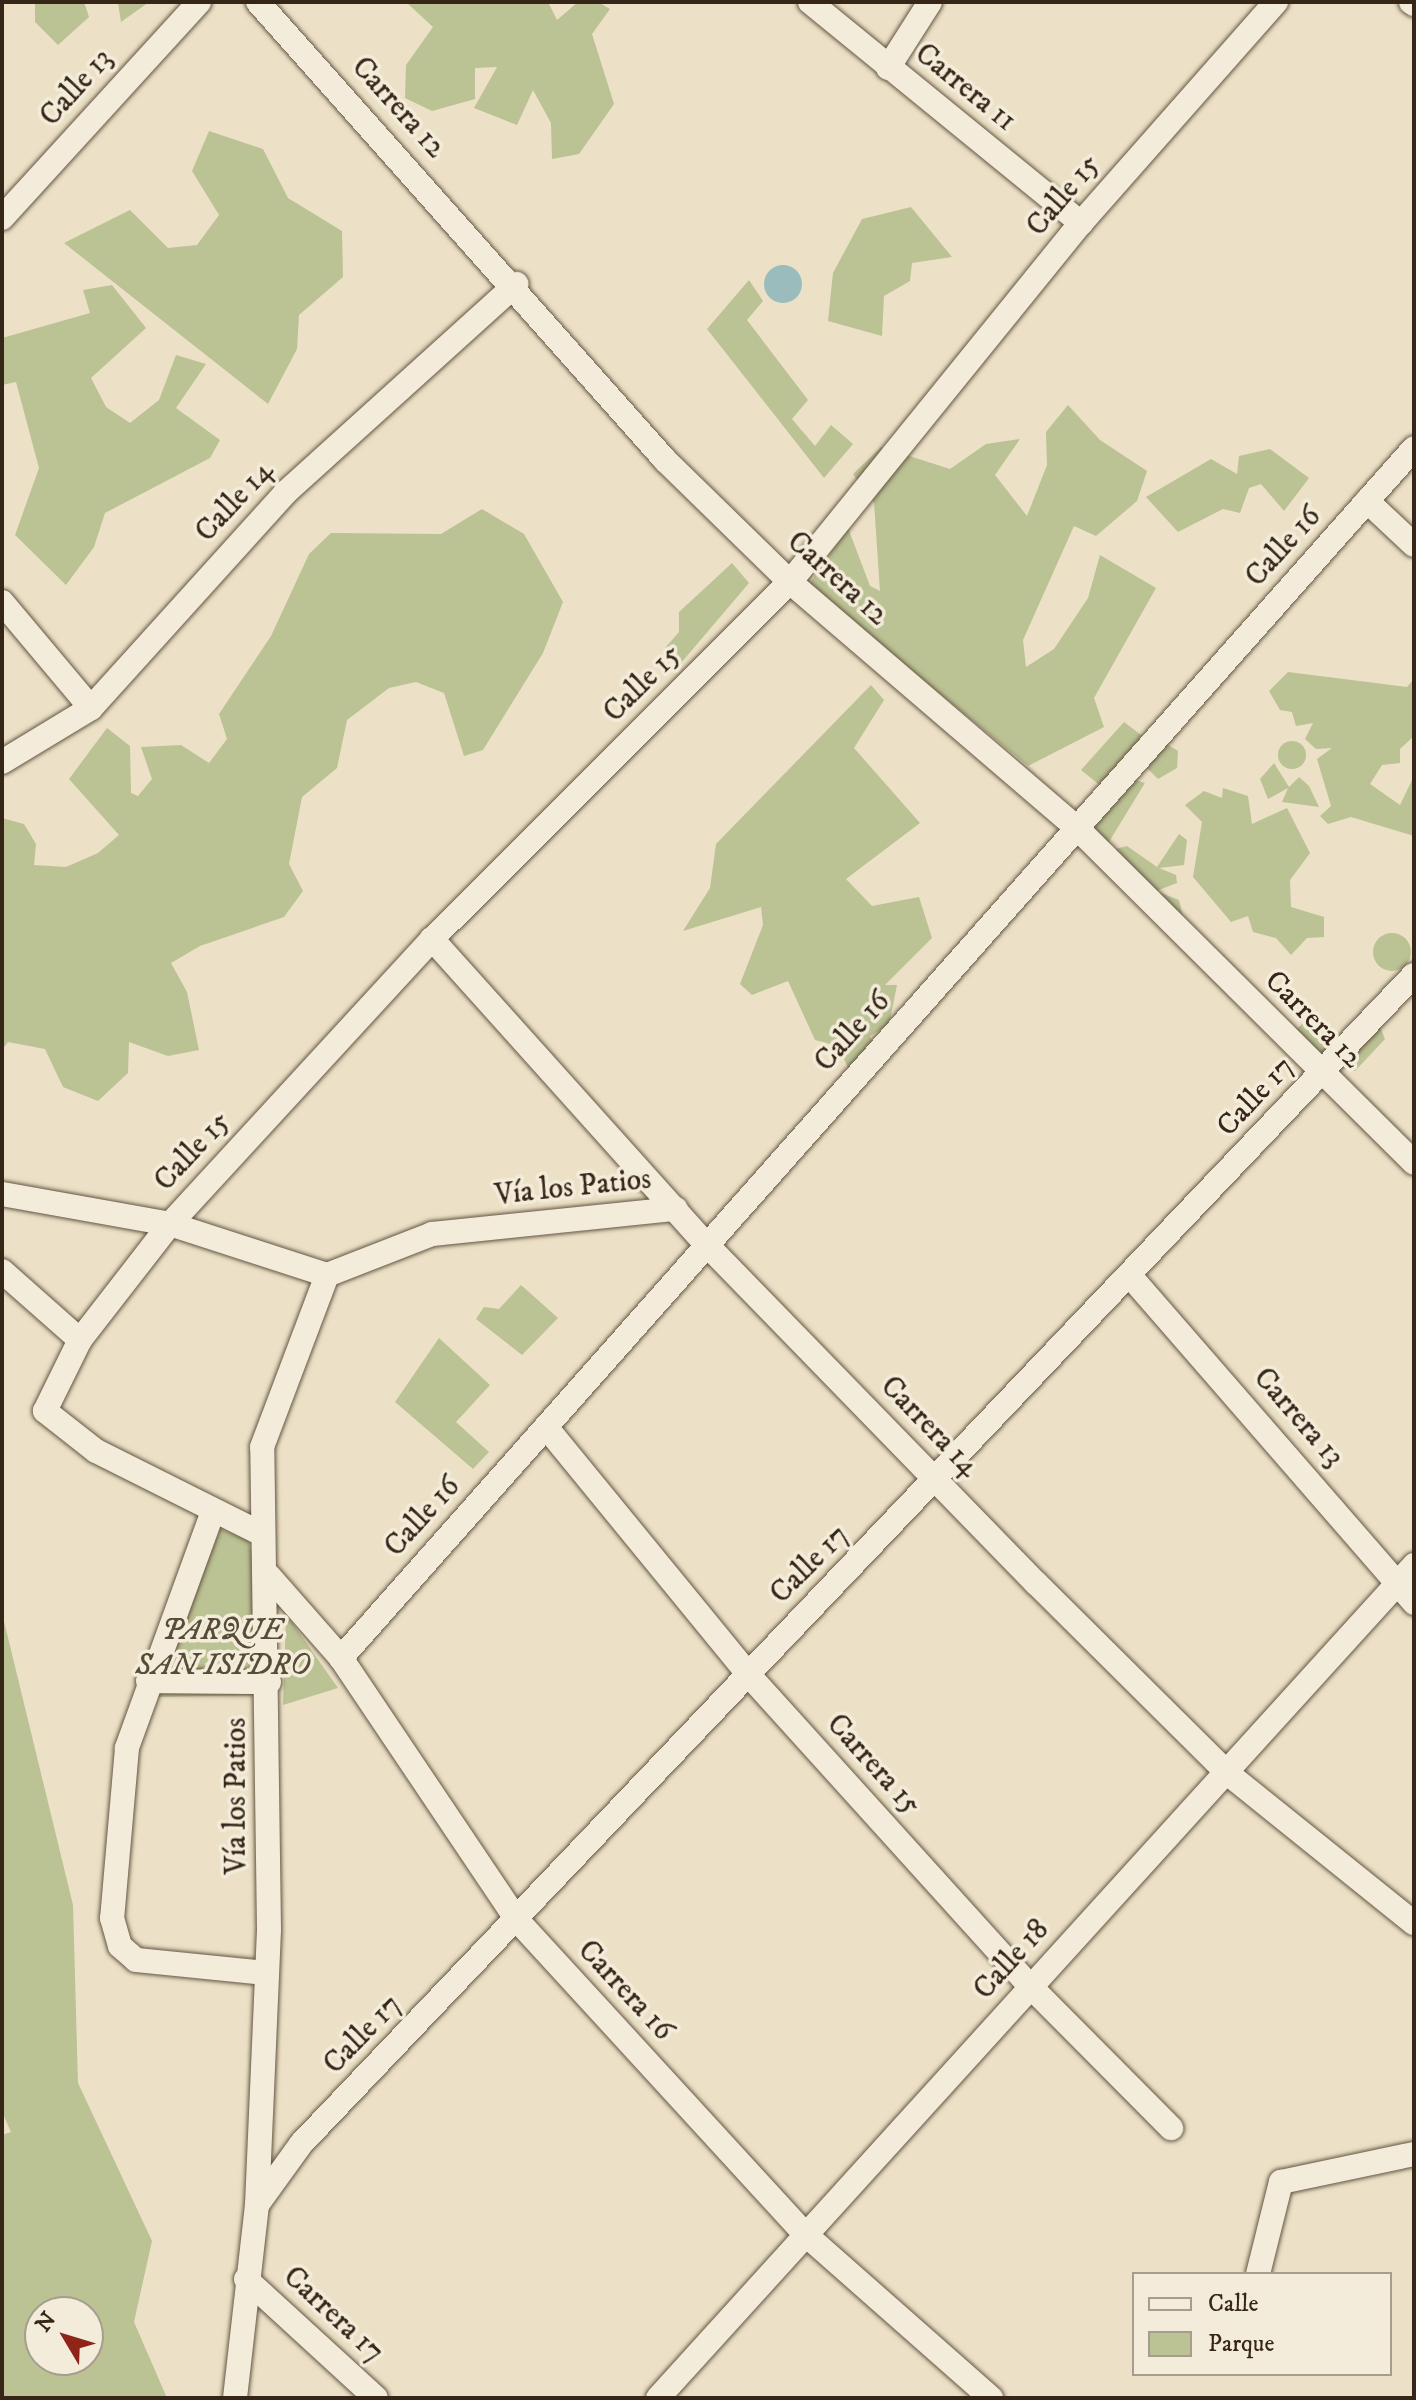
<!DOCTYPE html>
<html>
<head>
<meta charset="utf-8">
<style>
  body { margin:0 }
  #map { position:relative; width:1416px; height:2400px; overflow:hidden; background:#ece1c6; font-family:"IM FELL DW Pica",serif }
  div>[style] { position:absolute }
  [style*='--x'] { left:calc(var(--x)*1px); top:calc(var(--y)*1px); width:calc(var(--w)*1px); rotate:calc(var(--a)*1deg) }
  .green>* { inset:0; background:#bbc293 }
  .round { border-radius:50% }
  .water>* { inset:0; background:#9abcbc }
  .roads { filter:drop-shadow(0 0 2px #645543) drop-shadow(0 0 2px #645543) }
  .street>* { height:24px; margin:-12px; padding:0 12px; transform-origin:12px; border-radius:12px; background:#f3ecda }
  span { translate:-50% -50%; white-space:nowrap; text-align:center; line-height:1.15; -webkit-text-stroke:7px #f3ecda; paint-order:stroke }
  .street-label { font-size:30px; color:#362617 }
  .park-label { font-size:30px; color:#574d36; font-style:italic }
  .frame { position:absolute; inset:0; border:4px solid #362617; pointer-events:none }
  .legend { position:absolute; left:1132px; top:2272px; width:260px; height:104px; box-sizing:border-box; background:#f3ecda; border:2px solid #a79d8c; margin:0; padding:10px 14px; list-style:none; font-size:24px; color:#362617 }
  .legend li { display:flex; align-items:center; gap:16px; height:40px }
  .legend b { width:40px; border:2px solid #a79d8c }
  .north { position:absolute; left:24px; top:2296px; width:80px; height:80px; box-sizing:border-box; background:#f3ecda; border:2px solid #a79d8c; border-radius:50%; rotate:308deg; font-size:22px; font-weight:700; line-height:32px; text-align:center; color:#362617 }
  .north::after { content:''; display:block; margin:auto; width:28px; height:36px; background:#8f2418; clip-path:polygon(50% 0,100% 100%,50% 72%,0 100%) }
</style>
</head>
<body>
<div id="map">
  <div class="green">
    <div style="clip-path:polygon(35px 2px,84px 2px,89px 17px,58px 45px,35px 22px)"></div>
    <div style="clip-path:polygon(91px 2px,149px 2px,121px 22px,118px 3px)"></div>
    <div style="clip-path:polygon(406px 2px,548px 2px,557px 20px,578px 2px,598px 2px,610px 9px,592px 34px,614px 104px,579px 154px,552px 159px,551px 123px,533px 90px,517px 125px,474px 108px,497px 67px,475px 68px,475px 99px,432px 111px,405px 98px,406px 65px,433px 27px)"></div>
    <div style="clip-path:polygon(209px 131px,263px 149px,288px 198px,342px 231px,343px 277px,299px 315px,297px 349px,268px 404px,64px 243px,130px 210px,168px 248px,197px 245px,219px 215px,192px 171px)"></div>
    <div style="clip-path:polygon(911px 207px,952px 257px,912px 263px,910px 281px,884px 296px,882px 336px,828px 321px,833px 273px,862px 219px)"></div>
    <div style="clip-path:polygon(749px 280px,763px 301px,747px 320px,808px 400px,792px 419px,815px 446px,831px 425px,853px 444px,824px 478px,707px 329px)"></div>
    <div style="clip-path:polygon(112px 285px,146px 328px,91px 378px,106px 407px,130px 423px,159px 400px,176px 355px,206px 364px,176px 408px,220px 440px,210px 458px,105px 513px,94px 547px,66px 585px,15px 535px,39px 468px,16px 382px,2px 385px,2px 338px,90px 313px,83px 290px)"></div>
    <div style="clip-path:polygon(1068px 405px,1100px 440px,1147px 471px,1137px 501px,1096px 536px,1074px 526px,1023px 640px,1026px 667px,1054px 649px,1088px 598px,1100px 555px,1156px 588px,1094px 698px,1104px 727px,1028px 766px,808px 586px,848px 528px,870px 586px,880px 591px,874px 503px,853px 474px,881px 447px,950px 469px,986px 444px,1020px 439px,995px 475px,1027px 516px,1047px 465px,1046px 432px)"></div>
    <div style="clip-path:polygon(1270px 449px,1309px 478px,1284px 511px,1261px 484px,1249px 488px,1240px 513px,1223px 509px,1178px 532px,1146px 497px,1211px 459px,1237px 474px,1239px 456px)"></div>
    <div style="clip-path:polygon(482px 509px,524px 534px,563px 602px,543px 653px,483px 750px,464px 756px,444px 693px,416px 682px,389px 688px,347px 720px,337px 768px,302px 797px,289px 864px,303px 891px,284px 917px,200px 946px,171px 963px,187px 992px,199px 1050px,168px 1056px,129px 1042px,128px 1073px,98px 1101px,63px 1087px,45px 1049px,8px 1042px,2px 1050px,2px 818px,24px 824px,36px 844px,34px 865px,66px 867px,98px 853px,119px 835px,69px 779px,107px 728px,130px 746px,131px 793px,138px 796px,152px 779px,141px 747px,181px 745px,209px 763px,227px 739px,219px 714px,271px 636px,309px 554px,331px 533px,441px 534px)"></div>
    <div style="clip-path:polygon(732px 563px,749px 583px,681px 663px,665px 648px,679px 632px,679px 612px)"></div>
    <div style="clip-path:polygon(1288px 672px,1407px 687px,1414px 679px,1414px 736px,1400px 749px,1400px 763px,1382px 765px,1370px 784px,1400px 805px,1414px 776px,1414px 836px,1351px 817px,1328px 824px,1320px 816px,1331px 806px,1317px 759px,1332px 748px,1316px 749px,1305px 739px,1313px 723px,1296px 726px,1292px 712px,1280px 710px,1269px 691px)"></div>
    <div style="clip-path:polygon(871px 685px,884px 700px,854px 748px,920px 823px,846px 879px,872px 906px,919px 897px,932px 938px,885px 985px,897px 985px,889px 1025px,870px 1036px,877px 1056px,850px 1072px,838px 1046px,815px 1040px,788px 981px,752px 995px,740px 984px,763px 925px,761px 907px,683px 931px,710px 888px,716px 844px)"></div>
    <div style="clip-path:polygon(1124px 722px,1145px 738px,1102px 787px,1081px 770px)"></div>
    <div style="clip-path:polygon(1154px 736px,1178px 751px,1177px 768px,1158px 779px,1140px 761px)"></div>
    <div class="round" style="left:1278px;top:741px;width:28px;height:28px"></div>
    <div style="clip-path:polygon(1274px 763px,1289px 787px,1299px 777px,1309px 786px,1319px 807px,1282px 802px,1288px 788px,1268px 799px,1260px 779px)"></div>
    <div style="clip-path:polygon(1122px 776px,1145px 783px,1107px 845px,1091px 836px)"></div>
    <div style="clip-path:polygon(1223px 788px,1248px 796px,1252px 824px,1287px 808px,1310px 853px,1290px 880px,1291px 907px,1324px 917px,1324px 937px,1307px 938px,1291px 955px,1276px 938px,1253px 932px,1248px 916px,1231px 922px,1193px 877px,1202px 822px,1185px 805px,1204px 791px,1222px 798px)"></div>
    <div style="clip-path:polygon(1179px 834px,1187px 840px,1184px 865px,1159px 868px,1176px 875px,1177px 883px,1156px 891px,1179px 900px,1184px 920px,1108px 851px,1127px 846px,1157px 867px)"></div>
    <div class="round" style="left:1373px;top:933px;width:38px;height:38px"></div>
    <div style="clip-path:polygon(1302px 1024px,1332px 1026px,1330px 1056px,1311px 1057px,1292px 1033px)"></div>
    <div style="clip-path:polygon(1380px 1027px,1385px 1039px,1355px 1071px,1334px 1066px)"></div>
    <div style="clip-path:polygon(521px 1285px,558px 1318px,522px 1355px,476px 1319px,484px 1307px,499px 1309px)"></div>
    <div style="clip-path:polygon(439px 1338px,490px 1385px,456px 1422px,489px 1452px,473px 1469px,395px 1402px)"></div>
    <div style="clip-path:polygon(220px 1529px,248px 1540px,269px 1615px,269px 1695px,153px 1697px)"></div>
    <div style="clip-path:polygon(evenodd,2px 1613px,73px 1905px,78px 2083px,152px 2241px,134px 2322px,167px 2398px,2px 2398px,2px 2135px,11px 2132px,2px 2112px,2px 1613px,40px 2312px,88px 2312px,88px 2360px,40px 2360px,40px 2312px)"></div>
    <div style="clip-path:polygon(286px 1614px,338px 1688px,283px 1705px)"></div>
  </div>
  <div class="water">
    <div class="round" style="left:764px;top:265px;width:38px;height:38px"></div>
  </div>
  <div class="roads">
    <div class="street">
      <div style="--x:258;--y:2;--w:613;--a:48.37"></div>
      <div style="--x:665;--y:460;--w:175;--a:44.3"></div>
      <div style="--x:790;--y:582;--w:378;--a:40.6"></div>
      <div style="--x:1077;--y:828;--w:475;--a:44.8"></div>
      <div style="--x:810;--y:2;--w:350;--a:39.2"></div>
      <div style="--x:1411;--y:2;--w:4;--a:34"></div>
      <div style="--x:888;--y:68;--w:78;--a:-57.5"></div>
      <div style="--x:2;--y:218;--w:292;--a:-47.6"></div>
      <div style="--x:1367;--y:501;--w:64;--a:43.1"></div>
      <div style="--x:2;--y:602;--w:138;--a:50"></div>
      <div style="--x:2;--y:762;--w:104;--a:-31.2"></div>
      <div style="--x:91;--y:708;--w:290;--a:-47.9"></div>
      <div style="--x:285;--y:493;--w:312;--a:-42.1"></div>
      <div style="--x:432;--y:939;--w:411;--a:48.1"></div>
      <div style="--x:707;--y:1245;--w:472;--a:45.8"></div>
      <div style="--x:1036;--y:1583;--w:268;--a:44.8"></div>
      <div style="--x:1226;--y:1772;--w:241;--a:38.8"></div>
      <div style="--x:2;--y:1194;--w:171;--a:10.1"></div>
      <div style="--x:170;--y:1224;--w:165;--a:18"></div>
      <div style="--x:2;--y:1271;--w:104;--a:41.5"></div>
      <div style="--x:1131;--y:1277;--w:432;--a:49"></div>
      <div style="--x:546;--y:1427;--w:318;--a:50.7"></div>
      <div style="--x:747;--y:1673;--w:423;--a:47.9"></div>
      <div style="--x:1031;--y:1987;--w:199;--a:45.2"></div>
      <div style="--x:212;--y:1514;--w:249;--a:110"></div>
      <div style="--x:127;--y:1748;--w:171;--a:95"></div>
      <div style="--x:112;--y:1918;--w:29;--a:74"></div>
      <div style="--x:120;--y:1946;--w:21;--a:41"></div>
      <div style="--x:136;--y:1960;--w:131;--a:5.7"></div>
      <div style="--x:258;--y:1532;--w:181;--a:-153.4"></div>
      <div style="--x:96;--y:1451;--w:65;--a:-141.9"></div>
      <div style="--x:45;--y:1411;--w:79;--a:-63.8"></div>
      <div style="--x:80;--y:1340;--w:147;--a:-52.2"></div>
      <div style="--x:170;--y:1224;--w:387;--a:-47.4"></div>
      <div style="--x:432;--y:939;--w:506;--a:-44.92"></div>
      <div style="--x:790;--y:582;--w:462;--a:-51"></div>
      <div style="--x:1081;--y:223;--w:295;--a:-48.6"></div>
      <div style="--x:269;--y:1576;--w:109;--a:48.7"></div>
      <div style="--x:341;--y:1658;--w:317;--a:56.1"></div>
      <div style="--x:518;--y:1921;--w:426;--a:47.5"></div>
      <div style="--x:806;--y:2235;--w:247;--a:41.4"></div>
      <div style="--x:341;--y:1658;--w:1617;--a:-48.43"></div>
      <div style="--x:148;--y:1681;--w:121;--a:0.5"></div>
      <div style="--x:257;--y:2205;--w:75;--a:-54.2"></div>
      <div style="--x:301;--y:2144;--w:1614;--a:-46.41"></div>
      <div style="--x:1258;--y:2274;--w:95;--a:-76"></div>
      <div style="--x:1281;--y:2182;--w:136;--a:-11.9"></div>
      <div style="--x:246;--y:2279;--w:176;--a:42.5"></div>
      <div style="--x:235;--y:2398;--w:194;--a:-83.5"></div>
      <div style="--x:257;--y:2205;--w:276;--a:-87.5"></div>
      <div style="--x:269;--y:1929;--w:482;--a:-90.8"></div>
      <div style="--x:262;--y:1447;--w:184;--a:-69.3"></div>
      <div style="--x:327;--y:1275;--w:113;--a:-21.3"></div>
      <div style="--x:432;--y:1234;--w:245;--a:-5.9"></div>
      <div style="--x:658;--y:2398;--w:1125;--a:-47.77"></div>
    </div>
  </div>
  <div class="street-label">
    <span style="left:77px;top:88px;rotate:-48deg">Calle 13</span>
    <span style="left:965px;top:88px;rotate:39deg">Carrera 11</span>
    <span style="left:398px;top:108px;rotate:48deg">Carrera 12</span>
    <span style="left:1064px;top:196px;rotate:-50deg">Calle 15</span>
    <span style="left:235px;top:502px;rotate:-47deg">Calle 14</span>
    <span style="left:1284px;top:547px;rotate:-48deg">Calle 16</span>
    <span style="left:837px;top:579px;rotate:42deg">Carrera 12</span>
    <span style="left:643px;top:684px;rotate:-45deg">Calle 15</span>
    <span style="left:1313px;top:1020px;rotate:45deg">Carrera 12</span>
    <span style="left:853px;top:1032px;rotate:-48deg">Calle 16</span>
    <span style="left:1256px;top:1097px;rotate:-47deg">Calle 17</span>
    <span style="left:193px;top:1152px;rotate:-47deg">Calle 15</span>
    <span style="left:573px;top:1188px;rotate:-6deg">Vía los Patios</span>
    <span style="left:1298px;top:1418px;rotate:49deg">Carrera 13</span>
    <span style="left:929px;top:1427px;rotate:46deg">Carrera 14</span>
    <span style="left:423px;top:1517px;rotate:-48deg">Calle 16</span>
    <span style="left:810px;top:1565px;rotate:-45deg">Calle 17</span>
    <span style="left:873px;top:1765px;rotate:48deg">Carrera 15</span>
    <span style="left:237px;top:1796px;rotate:-90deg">Vía los Patios</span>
    <span style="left:1012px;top:1960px;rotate:-48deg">Calle 18</span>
    <span style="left:625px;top:1991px;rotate:47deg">Carrera 16</span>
    <span style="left:363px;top:2035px;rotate:-46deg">Calle 17</span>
    <span style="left:333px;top:2315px;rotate:43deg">Carrera 17</span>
  </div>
  <div class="park-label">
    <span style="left:223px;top:1648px">PARQUE<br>SAN ISIDRO</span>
  </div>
  <div class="frame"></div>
  <ul class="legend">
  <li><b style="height:10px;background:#f3ecda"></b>Calle</li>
  <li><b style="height:22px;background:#bbc293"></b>Parque</li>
  </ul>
  <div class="north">N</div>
</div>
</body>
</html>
